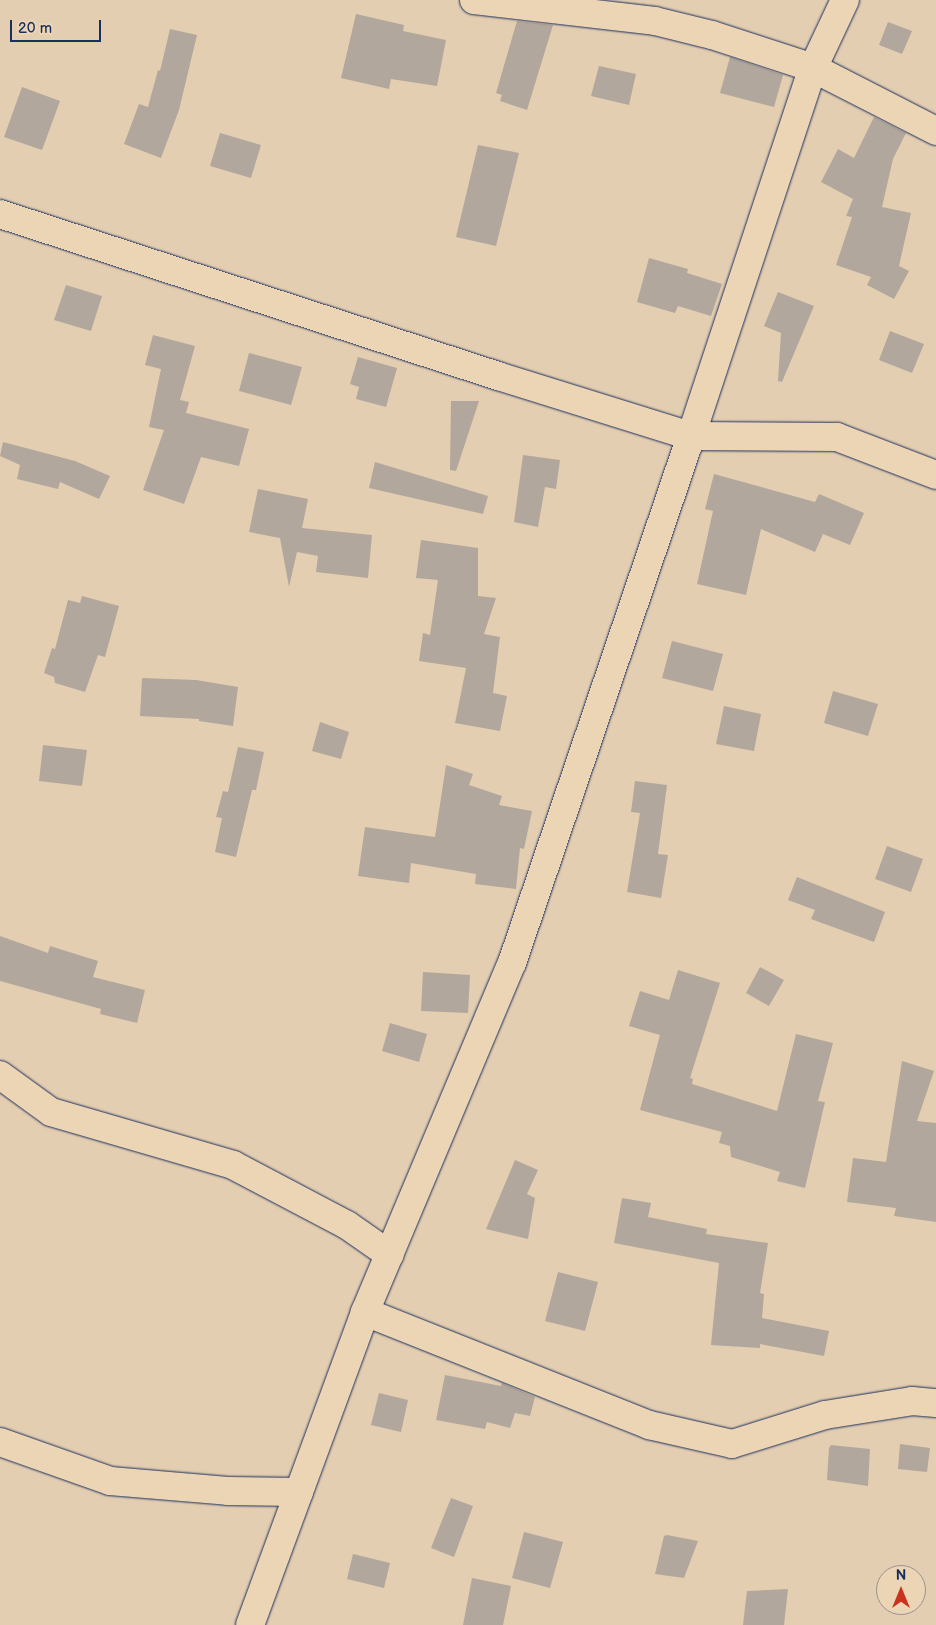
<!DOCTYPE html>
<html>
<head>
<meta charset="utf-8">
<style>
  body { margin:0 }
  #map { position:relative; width:936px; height:1625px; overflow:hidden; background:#e4ceb1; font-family:"Balsamiq Sans",sans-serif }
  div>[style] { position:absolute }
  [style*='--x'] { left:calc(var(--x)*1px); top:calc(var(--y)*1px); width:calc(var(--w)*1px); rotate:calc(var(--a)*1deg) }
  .building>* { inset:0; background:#b1a79c }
  .roads { filter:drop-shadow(0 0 1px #1b2f5e) drop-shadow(0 0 1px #1b2f5e) }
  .minor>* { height:28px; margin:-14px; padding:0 14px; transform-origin:14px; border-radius:14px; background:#ecd5b4 }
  span { translate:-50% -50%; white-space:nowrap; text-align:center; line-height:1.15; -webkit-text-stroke:4px #ecd5b4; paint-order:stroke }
  .north { position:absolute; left:876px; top:1565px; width:50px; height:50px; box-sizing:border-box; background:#ecd5b4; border:1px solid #989392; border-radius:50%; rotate:0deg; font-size:14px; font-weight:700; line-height:20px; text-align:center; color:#1b2f5e }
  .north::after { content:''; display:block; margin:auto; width:18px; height:22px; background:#c8321e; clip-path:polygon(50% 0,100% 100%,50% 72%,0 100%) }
  .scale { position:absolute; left:10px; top:20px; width:91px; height:22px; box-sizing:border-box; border:2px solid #1b2f5e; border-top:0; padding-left:6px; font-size:15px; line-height:18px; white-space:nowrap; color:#1b2f5e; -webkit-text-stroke:4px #ecd5b4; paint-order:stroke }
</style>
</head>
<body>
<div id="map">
  <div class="building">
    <div style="clip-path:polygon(356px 14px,404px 25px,403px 31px,446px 40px,437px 86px,391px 79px,389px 89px,341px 78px)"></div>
    <div style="clip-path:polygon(517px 21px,553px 25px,527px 110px,500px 101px,502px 95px,496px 93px)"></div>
    <div style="clip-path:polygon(888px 22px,912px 31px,902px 54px,879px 45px)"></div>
    <div style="clip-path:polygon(170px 29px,197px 35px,179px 110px,161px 158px,124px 144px,139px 104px,148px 107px,158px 70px,160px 71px)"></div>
    <div style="clip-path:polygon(730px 57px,783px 75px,774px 107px,720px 93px)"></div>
    <div style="clip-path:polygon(599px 66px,636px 74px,629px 105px,591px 96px)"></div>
    <div style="clip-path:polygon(22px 87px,60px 101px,42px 150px,4px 137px)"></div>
    <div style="clip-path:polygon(874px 117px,906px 133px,893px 159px,882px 207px,911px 213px,899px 266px,909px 271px,894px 299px,867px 285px,871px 277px,836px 265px,852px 217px,846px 216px,853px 199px,821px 182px,838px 149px,854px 158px)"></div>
    <div style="clip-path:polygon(220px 133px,261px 145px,251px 178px,210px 166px)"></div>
    <div style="clip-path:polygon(478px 145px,519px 153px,496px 246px,456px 237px)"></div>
    <div style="clip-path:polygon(649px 258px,688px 269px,687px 273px,722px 284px,711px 316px,678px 306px,675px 313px,637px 302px)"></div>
    <div style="clip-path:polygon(66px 285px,102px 296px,91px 331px,54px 320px)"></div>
    <div style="clip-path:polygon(778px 292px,814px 306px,782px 382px,778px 381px,781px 333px,764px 326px)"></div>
    <div style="clip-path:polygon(890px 331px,924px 344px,912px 373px,879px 360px)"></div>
    <div style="clip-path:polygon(153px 335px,195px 346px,180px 400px,189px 402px,186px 413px,249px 429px,239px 466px,201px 457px,184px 504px,143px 490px,164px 430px,149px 427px,161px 369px,145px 365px)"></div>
    <div style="clip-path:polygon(249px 353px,302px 367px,291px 405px,239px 391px)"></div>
    <div style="clip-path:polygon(358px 357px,397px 368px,386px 407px,356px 399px,359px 387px,350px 384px)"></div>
    <div style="clip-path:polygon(451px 401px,479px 401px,456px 471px,450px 470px)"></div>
    <div style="clip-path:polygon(3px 442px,75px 461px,110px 476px,99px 499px,60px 482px,58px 489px,17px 479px,20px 465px,0 456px)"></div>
    <div style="clip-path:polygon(523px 455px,560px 460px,556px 489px,545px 487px,538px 527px,514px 522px)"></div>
    <div style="clip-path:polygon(375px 462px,488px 496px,483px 514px,369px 488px)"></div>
    <div style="clip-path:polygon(714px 474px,815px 502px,819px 494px,864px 513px,850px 545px,823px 534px,815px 552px,761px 529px,746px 595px,697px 584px,713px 511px,705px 509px)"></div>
    <div style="clip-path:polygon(258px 489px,308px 499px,302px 528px,372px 535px,368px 578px,316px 572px,318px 556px,297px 552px,289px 587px,280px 538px,249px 532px)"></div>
    <div style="clip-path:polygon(421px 540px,478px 548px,478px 596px,496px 598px,484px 634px,500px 637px,493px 693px,507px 696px,500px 731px,455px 723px,466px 668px,419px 661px,423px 633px,430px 635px,438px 580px,416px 578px)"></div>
    <div style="clip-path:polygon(82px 596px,119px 606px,105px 657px,98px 655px,85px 692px,55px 683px,54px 677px,44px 673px,52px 648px,55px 649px,68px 600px,80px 603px)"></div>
    <div style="clip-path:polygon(672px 641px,723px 654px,713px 691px,662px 678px)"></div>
    <div style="clip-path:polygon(142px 678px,196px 680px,238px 687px,233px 726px,199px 721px,199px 719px,140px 716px)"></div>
    <div style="clip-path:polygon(833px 691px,878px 704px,868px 736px,824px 723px)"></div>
    <div style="clip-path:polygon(724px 706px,761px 714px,754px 751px,716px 744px)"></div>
    <div style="clip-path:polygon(320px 722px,349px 732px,341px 759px,312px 751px)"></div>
    <div style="clip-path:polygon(43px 745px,87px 750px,82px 786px,39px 781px)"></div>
    <div style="clip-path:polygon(238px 747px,264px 752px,256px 790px,252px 790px,236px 857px,215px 852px,222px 818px,216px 817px,223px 791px,228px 792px)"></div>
    <div style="clip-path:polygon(446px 765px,473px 774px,469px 785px,502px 796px,499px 805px,532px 811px,524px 849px,520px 848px,516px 889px,475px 884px,476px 874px,411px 863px,409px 883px,358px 876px,365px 827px,435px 837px)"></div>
    <div style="clip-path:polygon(635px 781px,667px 785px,658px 854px,668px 855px,661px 898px,627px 892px,640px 813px,631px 812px)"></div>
    <div style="clip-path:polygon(887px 846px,923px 859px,911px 892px,875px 879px)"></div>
    <div style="clip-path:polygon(797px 877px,885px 912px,874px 942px,811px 919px,815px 910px,788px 900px)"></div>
    <div style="clip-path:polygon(0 936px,48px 953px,50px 946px,98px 961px,93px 977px,145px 990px,137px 1023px,100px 1014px,101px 1009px,0 981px)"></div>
    <div style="clip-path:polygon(760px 967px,784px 980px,769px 1006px,746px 993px)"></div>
    <div style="clip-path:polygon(678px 970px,720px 983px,690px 1078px,693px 1079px,692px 1084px,777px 1111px,796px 1034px,833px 1043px,818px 1101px,825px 1102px,805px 1188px,777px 1181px,780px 1172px,731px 1157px,730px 1146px,719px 1143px,722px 1132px,640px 1110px,660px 1035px,629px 1026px,640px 991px,669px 1000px)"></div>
    <div style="clip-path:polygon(423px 972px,470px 975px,468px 1013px,421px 1011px)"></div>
    <div style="clip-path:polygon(390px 1023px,427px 1034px,419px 1062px,382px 1051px)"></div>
    <div style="clip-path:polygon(902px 1061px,934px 1071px,917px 1121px,936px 1123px,936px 1222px,894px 1216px,896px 1208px,847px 1202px,853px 1158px,886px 1162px)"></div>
    <div style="clip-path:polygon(515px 1160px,538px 1170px,527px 1194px,535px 1198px,528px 1239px,486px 1229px)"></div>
    <div style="clip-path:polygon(622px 1198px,651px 1203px,648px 1217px,707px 1229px,706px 1234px,768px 1243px,760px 1293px,764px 1294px,762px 1318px,829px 1331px,824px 1356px,760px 1344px,760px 1348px,711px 1345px,719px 1263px,614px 1243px)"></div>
    <div style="clip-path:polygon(558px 1272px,598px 1282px,585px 1331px,545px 1321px)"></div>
    <div style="clip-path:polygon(445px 1375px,501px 1386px,502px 1383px,535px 1397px,530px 1416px,515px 1413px,510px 1428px,487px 1422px,485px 1429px,436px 1420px)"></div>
    <div style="clip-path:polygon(379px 1393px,408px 1400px,401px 1432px,371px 1425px)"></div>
    <div style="clip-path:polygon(900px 1444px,930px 1448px,927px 1472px,898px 1469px)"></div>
    <div style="clip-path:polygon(831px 1445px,870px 1449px,868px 1486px,827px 1480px,829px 1448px)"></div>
    <div style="clip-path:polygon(451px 1498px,473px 1506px,454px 1557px,431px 1548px)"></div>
    <div style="clip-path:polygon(524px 1532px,563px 1542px,550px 1588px,512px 1578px)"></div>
    <div style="clip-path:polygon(667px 1535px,698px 1541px,684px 1578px,655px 1574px,664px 1536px)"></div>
    <div style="clip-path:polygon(353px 1554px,390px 1563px,384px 1588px,347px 1579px)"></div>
    <div style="clip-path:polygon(472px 1578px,511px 1586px,503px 1625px,463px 1625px)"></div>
    <div style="clip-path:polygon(788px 1589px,784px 1625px,743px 1625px,747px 1591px)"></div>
  </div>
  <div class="roads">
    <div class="minor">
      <div style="--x:474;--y:0;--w:182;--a:6.6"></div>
      <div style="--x:655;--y:21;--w:59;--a:13.8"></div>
      <div style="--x:712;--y:35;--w:106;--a:18.1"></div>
      <div style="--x:813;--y:68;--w:138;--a:27.1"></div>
      <div style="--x:0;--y:214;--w:524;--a:18.02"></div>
      <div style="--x:498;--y:376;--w:202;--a:17.3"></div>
      <div style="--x:691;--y:436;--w:146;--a:0.4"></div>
      <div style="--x:837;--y:437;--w:106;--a:21"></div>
      <div style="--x:0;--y:1075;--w:63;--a:36"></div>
      <div style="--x:51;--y:1112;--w:190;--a:16.2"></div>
      <div style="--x:233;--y:1165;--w:129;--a:27.8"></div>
      <div style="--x:347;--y:1225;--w:52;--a:34.9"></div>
      <div style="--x:365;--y:1312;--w:306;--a:21.7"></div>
      <div style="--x:649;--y:1425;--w:85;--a:12.9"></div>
      <div style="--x:732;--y:1444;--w:97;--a:-17.3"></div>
      <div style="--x:825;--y:1415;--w:88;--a:-9.1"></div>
      <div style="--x:912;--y:1401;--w:24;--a:5"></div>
      <div style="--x:0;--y:1442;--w:117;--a:19.5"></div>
      <div style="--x:110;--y:1481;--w:118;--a:4.8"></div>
      <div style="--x:228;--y:1491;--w:71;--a:0.8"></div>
      <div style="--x:250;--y:1625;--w:333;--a:-69.8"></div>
      <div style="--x:365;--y:1312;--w:379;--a:-67.2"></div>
      <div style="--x:512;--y:963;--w:557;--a:-71.24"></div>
      <div style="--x:691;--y:436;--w:388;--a:-71.7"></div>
      <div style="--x:813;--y:68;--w:75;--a:-64.8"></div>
    </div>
  </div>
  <div class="north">N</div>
  <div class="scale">20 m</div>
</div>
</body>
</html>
